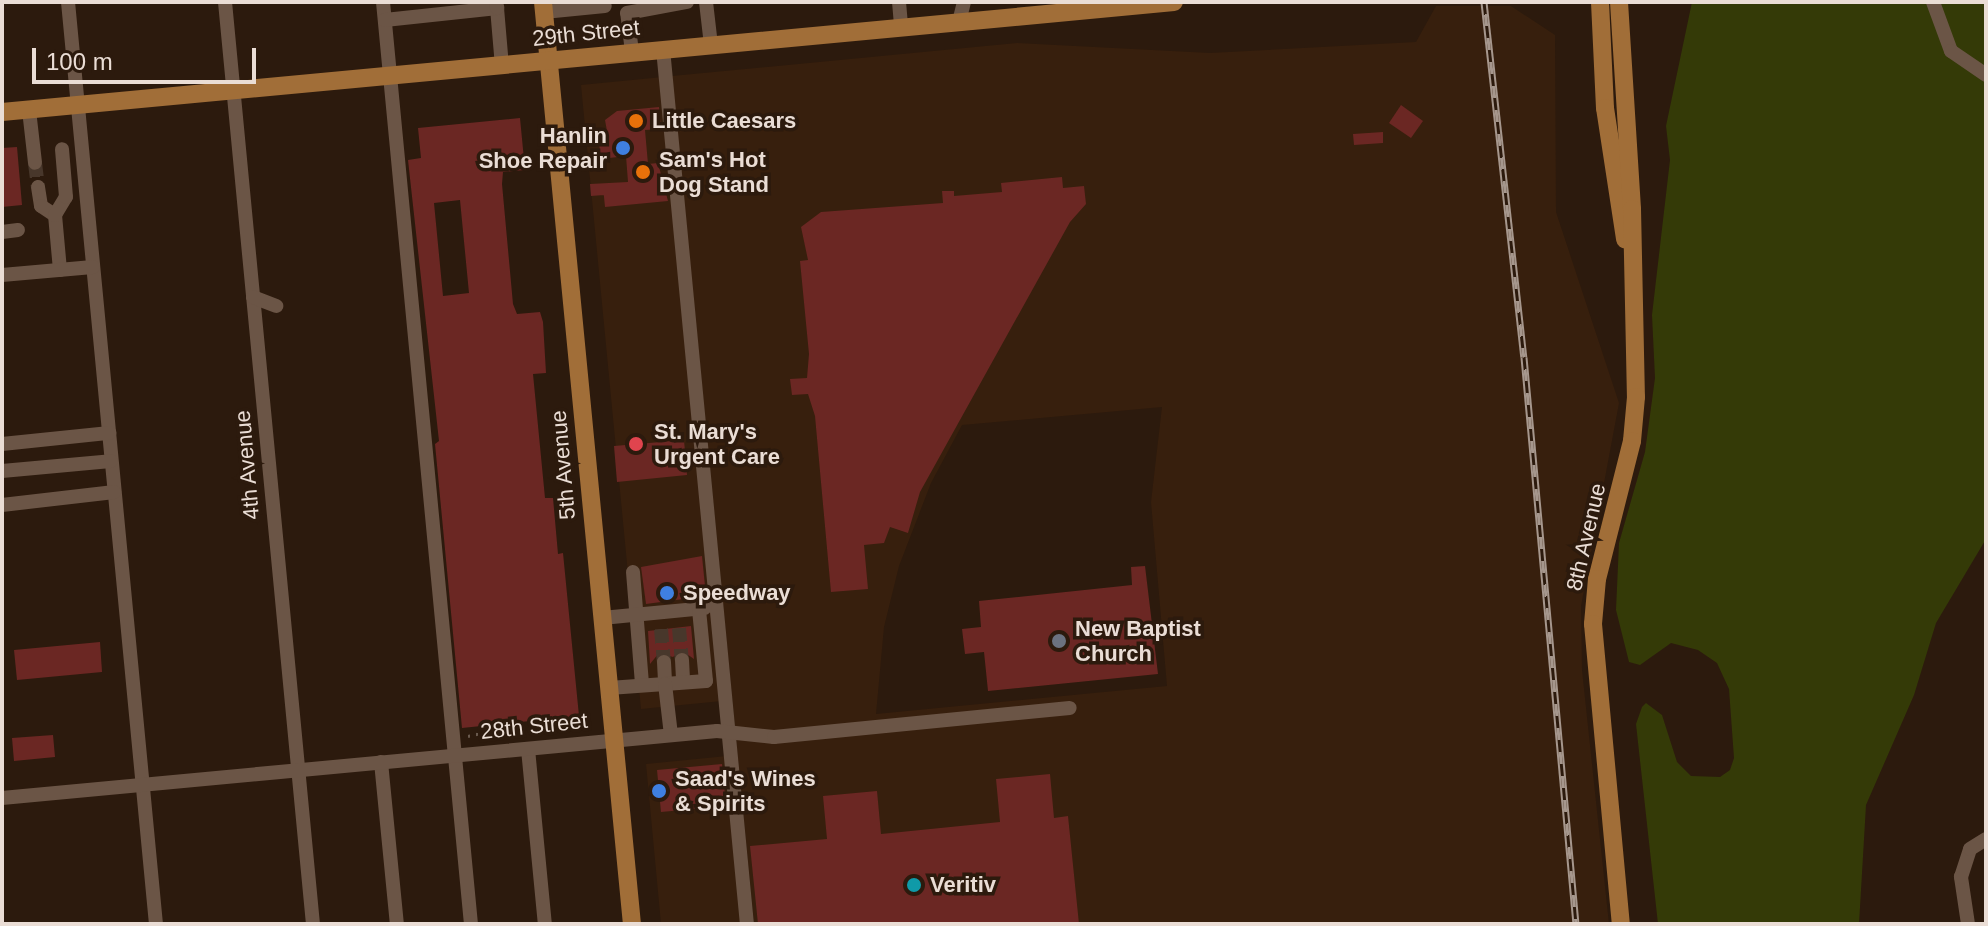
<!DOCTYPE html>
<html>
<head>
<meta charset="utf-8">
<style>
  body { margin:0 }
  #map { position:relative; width:1988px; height:926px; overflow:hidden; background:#2c1a0d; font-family:Arial,sans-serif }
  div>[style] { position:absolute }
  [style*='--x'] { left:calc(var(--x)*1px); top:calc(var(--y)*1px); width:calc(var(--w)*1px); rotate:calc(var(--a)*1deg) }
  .built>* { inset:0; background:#371f0d }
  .green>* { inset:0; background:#343a07 }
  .building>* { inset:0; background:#6b2723 }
  .minor-tunnel>* { height:14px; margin-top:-7px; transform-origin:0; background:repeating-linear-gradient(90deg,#48372b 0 14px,transparent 0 21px) }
  .path>* { height:3px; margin-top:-1.5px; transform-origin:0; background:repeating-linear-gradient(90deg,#6a5a4e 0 2px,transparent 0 8px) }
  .minor>* { height:14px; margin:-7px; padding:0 7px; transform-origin:7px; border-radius:7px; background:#6b5546 }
  .major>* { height:18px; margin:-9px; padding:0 9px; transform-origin:9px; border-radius:9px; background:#a16e38 }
  .rail>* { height:7px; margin-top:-3.5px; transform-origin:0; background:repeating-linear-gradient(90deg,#2c1a0d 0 12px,#a6978d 0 24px); box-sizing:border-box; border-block:2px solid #a6978d }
  .dots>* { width:22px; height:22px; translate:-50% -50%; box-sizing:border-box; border:4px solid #2c1a0d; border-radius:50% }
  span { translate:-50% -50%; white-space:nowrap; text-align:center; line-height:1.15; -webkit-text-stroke:7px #2c1a0d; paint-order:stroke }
  .street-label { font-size:22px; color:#eaddd5 }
  .poi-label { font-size:22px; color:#eaddd5; font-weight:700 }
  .left { translate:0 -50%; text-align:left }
  .right { translate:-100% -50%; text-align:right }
  .frame { position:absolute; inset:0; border:4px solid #eaddd5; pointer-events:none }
  .scale { position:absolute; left:32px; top:48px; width:224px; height:36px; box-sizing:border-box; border:4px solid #eaddd5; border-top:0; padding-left:10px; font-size:24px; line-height:28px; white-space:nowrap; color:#eaddd5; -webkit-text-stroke:6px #2c1a0d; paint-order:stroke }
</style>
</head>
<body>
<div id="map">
  <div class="built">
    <div style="clip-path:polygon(evenodd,1436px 6px,1511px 6px,1555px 35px,1556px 212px,1619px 403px,1581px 606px,1582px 670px,1609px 924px,754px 924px,672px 76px,1017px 43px,1210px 53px,1416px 42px,1436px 6px,1162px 407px,1151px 502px,1167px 686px,876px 714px,884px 627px,899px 566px,931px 483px,962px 425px,1162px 407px)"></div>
    <div style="clip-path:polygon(663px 77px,722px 701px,641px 709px,581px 85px)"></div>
    <div style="clip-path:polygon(727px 756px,743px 924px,661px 924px,646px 764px)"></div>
  </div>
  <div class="green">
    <div style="clip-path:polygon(1692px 2px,1986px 2px,1986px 539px,1936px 623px,1914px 695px,1866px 805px,1859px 924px,1658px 924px,1636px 724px,1642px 707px,1646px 703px,1662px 715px,1677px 762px,1691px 776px,1720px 777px,1730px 770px,1734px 758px,1729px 689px,1717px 663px,1698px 650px,1671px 643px,1640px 665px,1629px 662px,1616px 610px,1619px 543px,1645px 452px,1655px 378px,1652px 315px,1670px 160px,1666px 126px)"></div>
  </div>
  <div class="building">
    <div style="clip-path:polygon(1401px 105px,1423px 121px,1411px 138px,1389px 123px)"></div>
    <div style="clip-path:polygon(659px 107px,661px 129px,645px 130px,648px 164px,658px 163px,668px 201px,605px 207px,603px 187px,604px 195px,591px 196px,590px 184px,628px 182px,626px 156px,601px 159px,599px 143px,609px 142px,605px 120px,617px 111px)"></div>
    <div style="clip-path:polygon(evenodd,520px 118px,525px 170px,503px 172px,502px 184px,513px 304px,517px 314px,540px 312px,543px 322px,546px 373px,533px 374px,545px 498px,553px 498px,558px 554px,563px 553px,579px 716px,462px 728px,435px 444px,439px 441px,408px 160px,421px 158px,418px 128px,520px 118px,460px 200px,469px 293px,443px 296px,434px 203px,460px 200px)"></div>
    <div style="clip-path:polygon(1383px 132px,1383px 143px,1354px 145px,1353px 134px)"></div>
    <div style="clip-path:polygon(17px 147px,22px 205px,2px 207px,2px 148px)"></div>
    <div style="clip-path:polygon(1062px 177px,1063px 188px,1084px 186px,1086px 204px,1070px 222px,920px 492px,908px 533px,890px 527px,884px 543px,864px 545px,868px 589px,831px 592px,815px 416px,808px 394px,792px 395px,790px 379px,807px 378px,809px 354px,800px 261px,808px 260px,801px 227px,821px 212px,943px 203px,942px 191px,954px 191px,954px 196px,1002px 192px,1001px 183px)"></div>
    <div style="clip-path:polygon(684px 440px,687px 475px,617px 482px,614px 446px)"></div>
    <div style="clip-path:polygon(702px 556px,706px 596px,646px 604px,641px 567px)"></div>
    <div style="clip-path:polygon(1145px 566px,1158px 674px,988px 691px,984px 652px,965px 654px,962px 629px,981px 627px,979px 601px,1132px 585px,1131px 567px)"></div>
    <div style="clip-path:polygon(691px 626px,694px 659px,681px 650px,673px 657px,659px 653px,650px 664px,648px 631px)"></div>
    <div style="clip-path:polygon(100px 642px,102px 672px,17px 680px,14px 650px)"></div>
    <div style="clip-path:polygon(53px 735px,55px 757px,14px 761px,12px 738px)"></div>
    <div style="clip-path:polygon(722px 764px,726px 806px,661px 812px,657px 770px)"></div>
    <div style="clip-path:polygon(1050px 774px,1054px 818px,1068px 816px,1079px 924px,758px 924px,750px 846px,827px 839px,823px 796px,877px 791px,881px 834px,1000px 822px,996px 779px)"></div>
  </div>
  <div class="minor-tunnel">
    <div style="--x:35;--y:163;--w:24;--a:83"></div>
    <div style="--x:679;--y:628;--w:32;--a:85"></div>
    <div style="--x:661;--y:629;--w:33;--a:85"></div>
  </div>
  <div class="path">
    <div style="--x:515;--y:722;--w:15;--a:82"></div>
    <div style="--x:468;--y:736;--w:48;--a:-13.2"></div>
  </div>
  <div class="minor">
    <div style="--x:68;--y:2;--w:926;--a:84.55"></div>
    <div style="--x:225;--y:2;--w:926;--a:84.55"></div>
    <div style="--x:383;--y:2;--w:926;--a:84.55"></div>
    <div style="--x:706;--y:2;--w:43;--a:83.4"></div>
    <div style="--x:899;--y:2;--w:25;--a:85"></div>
    <div style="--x:1933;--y:2;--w:52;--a:69.8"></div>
    <div style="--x:1951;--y:51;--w:42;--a:34.4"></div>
    <div style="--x:497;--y:8;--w:58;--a:85.1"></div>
    <div style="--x:544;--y:12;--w:61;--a:-5.6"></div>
    <div style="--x:385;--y:20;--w:113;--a:-6.1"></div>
    <div style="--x:497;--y:8;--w:6;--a:-99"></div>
    <div style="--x:959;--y:22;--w:21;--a:-76"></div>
    <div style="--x:663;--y:49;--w:879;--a:84.52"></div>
    <div style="--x:632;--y:52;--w:39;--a:-97"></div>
    <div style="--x:627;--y:13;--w:61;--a:-10.4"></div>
    <div style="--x:29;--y:110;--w:53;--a:83.5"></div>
    <div style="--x:38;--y:187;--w:19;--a:81"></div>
    <div style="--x:41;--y:206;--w:17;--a:33"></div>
    <div style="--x:2;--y:232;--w:16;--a:-7"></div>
    <div style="--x:60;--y:270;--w:55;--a:-95.2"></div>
    <div style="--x:55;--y:215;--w:21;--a:-59"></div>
    <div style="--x:66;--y:197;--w:48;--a:-94.8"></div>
    <div style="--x:2;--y:275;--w:91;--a:-5"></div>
    <div style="--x:253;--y:297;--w:25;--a:21"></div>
    <div style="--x:2;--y:444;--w:108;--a:-5.9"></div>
    <div style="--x:2;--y:471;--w:109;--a:-5.2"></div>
    <div style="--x:2;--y:505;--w:113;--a:-6.6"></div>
    <div style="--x:633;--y:572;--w:113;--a:85.4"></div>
    <div style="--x:602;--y:618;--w:103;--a:-5.5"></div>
    <div style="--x:682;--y:660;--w:22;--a:87"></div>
    <div style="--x:664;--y:662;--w:22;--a:87"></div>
    <div style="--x:665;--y:684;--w:41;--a:-4.2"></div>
    <div style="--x:706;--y:681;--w:72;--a:-95.6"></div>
    <div style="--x:609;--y:688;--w:56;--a:-4.1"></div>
    <div style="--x:665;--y:684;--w:51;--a:83.3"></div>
    <div style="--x:528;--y:749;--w:176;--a:84.5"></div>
    <div style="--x:381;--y:762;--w:163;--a:84.4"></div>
    <div style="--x:2;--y:798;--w:718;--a:-5.35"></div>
    <div style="--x:717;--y:731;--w:57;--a:6"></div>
    <div style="--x:774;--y:737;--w:297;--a:-5.6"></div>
    <div style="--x:1968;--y:924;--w:48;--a:-98.5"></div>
    <div style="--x:1961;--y:877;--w:29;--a:-72"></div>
    <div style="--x:1970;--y:849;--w:19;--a:-32"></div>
  </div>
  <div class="major">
    <div style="--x:543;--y:2;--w:926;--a:84.49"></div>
    <div style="--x:1600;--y:2;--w:106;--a:87.3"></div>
    <div style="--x:1605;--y:108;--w:133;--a:81.3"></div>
    <div style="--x:1619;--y:2;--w:207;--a:86.4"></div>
    <div style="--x:1632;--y:209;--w:188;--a:88.8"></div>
    <div style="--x:1636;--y:397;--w:44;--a:95.2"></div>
    <div style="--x:1632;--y:441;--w:142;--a:104.2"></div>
    <div style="--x:1597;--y:579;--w:45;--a:95.1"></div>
    <div style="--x:1593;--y:624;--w:301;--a:84.7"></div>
    <div style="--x:2;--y:112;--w:1177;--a:-5.36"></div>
  </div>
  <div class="rail">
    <div style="--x:1484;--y:2;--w:357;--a:83.6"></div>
    <div style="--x:1524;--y:357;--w:569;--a:84.76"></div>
  </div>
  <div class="dots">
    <div style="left:636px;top:121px;background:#e8710a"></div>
    <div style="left:623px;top:148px;background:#3f7fe0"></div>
    <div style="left:643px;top:172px;background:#e8710a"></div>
    <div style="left:636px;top:444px;background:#e0444e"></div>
    <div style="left:667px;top:593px;background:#3f7fe0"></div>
    <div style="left:1059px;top:641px;background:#6b7280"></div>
    <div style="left:659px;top:791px;background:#3f7fe0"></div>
    <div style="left:914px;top:885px;background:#0f9aa8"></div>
  </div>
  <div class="street-label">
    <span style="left:586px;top:33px;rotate:-6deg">29th Street</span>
    <span style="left:247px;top:465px;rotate:-95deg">4th Avenue</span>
    <span style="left:563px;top:465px;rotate:-95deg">5th Avenue</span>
    <span style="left:1586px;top:537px;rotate:-77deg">8th Avenue</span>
    <span style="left:534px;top:726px;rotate:-6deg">28th Street</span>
  </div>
  <div class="poi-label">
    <span class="left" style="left:652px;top:121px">Little Caesars</span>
    <span class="right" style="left:607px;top:148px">Hanlin<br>Shoe Repair</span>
    <span class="left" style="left:659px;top:172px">Sam's Hot<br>Dog Stand</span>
    <span class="left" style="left:654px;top:444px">St. Mary's<br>Urgent Care</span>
    <span class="left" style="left:683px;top:593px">Speedway</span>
    <span class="left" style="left:1075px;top:641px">New Baptist<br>Church</span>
    <span class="left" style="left:675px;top:791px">Saad's Wines<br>&amp; Spirits</span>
    <span class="left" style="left:930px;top:885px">Veritiv</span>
  </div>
  <div class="frame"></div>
  <div class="scale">100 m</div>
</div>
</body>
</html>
